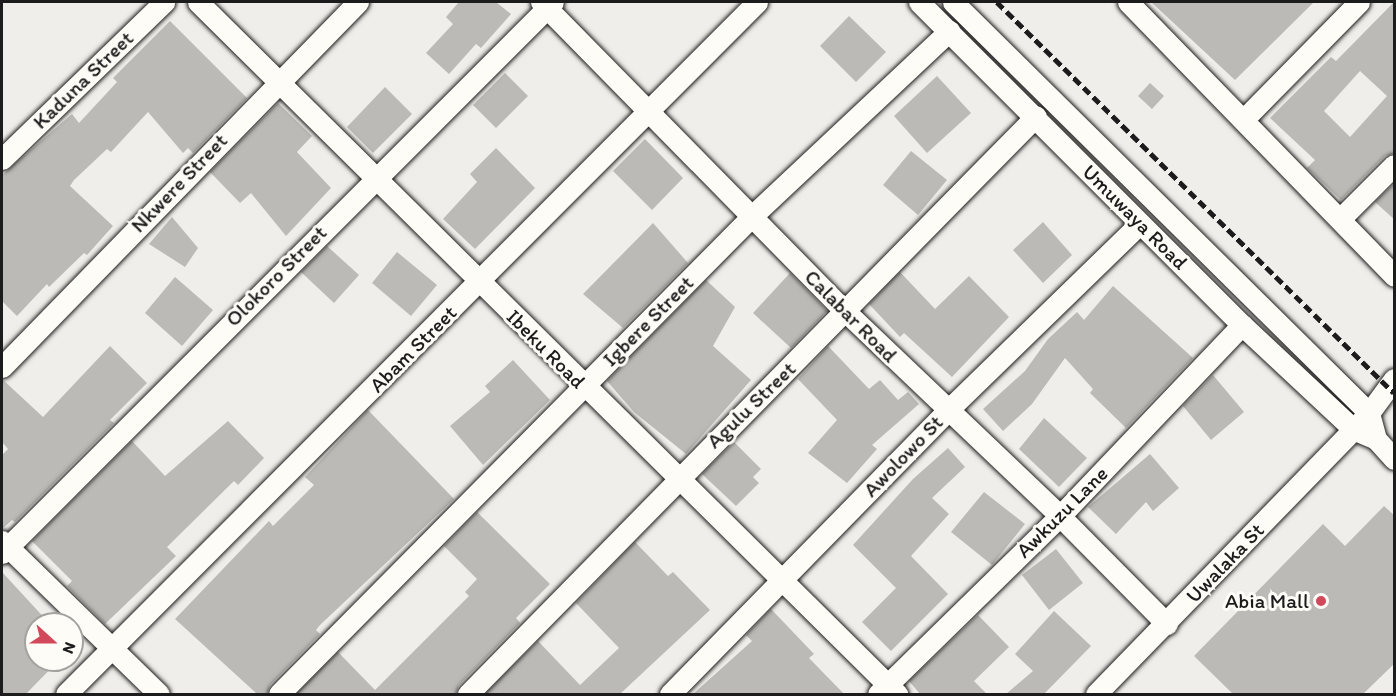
<!DOCTYPE html>
<html>
<head>
<meta charset="utf-8">
<style>
  body { margin:0 }
  #map { position:relative; width:1396px; height:696px; overflow:hidden; background:#f0eeea; font-family:Itim,sans-serif }
  div>[style] { position:absolute }
  [style*='--x'] { left:calc(var(--x)*1px); top:calc(var(--y)*1px); width:calc(var(--w)*1px); rotate:calc(var(--a)*1deg) }
  .building>* { inset:0; background:#bbbab6 }
  .roads { filter:drop-shadow(0 0 2px #1c1c1c) drop-shadow(0 0 2px #1c1c1c) }
  .minor>* { height:21px; margin:-10.5px; padding:0 10.5px; transform-origin:10.5px; border-radius:10.5px; background:#fdfcf7 }
  .rail>* { height:4.5px; margin-top:-2.25px; transform-origin:0; background:repeating-linear-gradient(90deg,#1c1c1c 0 9px,transparent 0 13.5px) }
  .dots>* { width:16px; height:16px; translate:-50% -50%; box-sizing:border-box; border:3px solid #fdfcf7; border-radius:50% }
  span { translate:-50% -50%; white-space:nowrap; text-align:center; line-height:1.15; -webkit-text-stroke:6px #fdfcf7; paint-order:stroke }
  .street-label { font-size:21px; color:#1c1c1c }
  .poi-label { font-size:21px; color:#1c1c1c }
  .right { translate:-100% -50%; text-align:right }
  .frame { position:absolute; inset:0; border:3px solid #1c1c1c; pointer-events:none }
  .north { position:absolute; left:24px; top:612px; width:60px; height:60px; box-sizing:border-box; background:#fdfcf7; border:2px solid #a3a29f; border-radius:50%; rotate:111deg; font-size:16px; font-weight:700; line-height:24px; text-align:center; color:#1c1c1c }
  .north::after { content:''; display:block; margin:auto; width:21px; height:27px; background:#d1495b; clip-path:polygon(50% 0,100% 100%,50% 72%,0 100%) }
</style>
</head>
<body>
<div id="map">
  <div class="building">
    <div style="clip-path:polygon(459px 2px,496px 2px,511px 14px,481px 48px,476px 44px,449px 74px,426px 53px,453px 24px,446px 17px)"></div>
    <div style="clip-path:polygon(1151px 2px,1314px 2px,1235px 80px)"></div>
    <div style="clip-path:polygon(evenodd,1394px 2px,1395px 153px,1385px 156px,1341px 200px,1307px 168px,1315px 160px,1270px 118px,1331px 57px,1336px 61px,1394px 2px,1360px 71px,1387px 96px,1350px 137px,1324px 111px,1360px 71px)"></div>
    <div style="clip-path:polygon(849px 16px,886px 52px,856px 82px,820px 46px)"></div>
    <div style="clip-path:polygon(170px 21px,247px 98px,193px 153px,188px 148px,183px 153px,148px 112px,111px 152px,107px 149px,74px 180px,70px 186px,113px 226px,87px 255px,84px 253px,49px 287px,47px 284px,17px 316px,2px 301px,2px 175px,72px 114px,79px 123px,117px 82px,113px 78px)"></div>
    <div style="clip-path:polygon(505px 73px,528px 96px,496px 128px,473px 105px)"></div>
    <div style="clip-path:polygon(937px 76px,971px 113px,927px 153px,894px 116px)"></div>
    <div style="clip-path:polygon(1150px 83px,1164px 96px,1152px 109px,1138px 96px)"></div>
    <div style="clip-path:polygon(385px 87px,412px 114px,373px 153px,347px 127px)"></div>
    <div style="clip-path:polygon(278px 103px,312px 136px,297px 152px,331px 188px,286px 236px,251px 193px,240px 203px,210px 172px)"></div>
    <div style="clip-path:polygon(645px 139px,683px 178px,652px 210px,613px 171px)"></div>
    <div style="clip-path:polygon(496px 148px,535px 188px,475px 249px,443px 219px,477px 182px,470px 174px)"></div>
    <div style="clip-path:polygon(911px 151px,947px 180px,918px 215px,883px 185px)"></div>
    <div style="clip-path:polygon(1395px 183px,1395px 220px,1375px 202px)"></div>
    <div style="clip-path:polygon(172px 217px,198px 248px,185px 267px,149px 244px)"></div>
    <div style="clip-path:polygon(1043px 222px,1072px 255px,1043px 283px,1013px 250px)"></div>
    <div style="clip-path:polygon(653px 223px,688px 263px,623px 328px,583px 294px)"></div>
    <div style="clip-path:polygon(327px 246px,359px 275px,334px 303px,301px 272px)"></div>
    <div style="clip-path:polygon(397px 252px,437px 285px,411px 316px,372px 283px)"></div>
    <div style="clip-path:polygon(900px 272px,935px 309px,969px 276px,1009px 317px,952px 377px,904px 333px,900px 337px,869px 304px)"></div>
    <div style="clip-path:polygon(790px 273px,827px 311px,791px 348px,753px 313px)"></div>
    <div style="clip-path:polygon(175px 277px,213px 310px,182px 346px,145px 313px)"></div>
    <div style="clip-path:polygon(706px 280px,735px 307px,713px 346px,751px 380px,686px 454px,634px 412px,607px 381px)"></div>
    <div style="clip-path:polygon(1113px 286px,1193px 358px,1126px 428px,1090px 393px,1093px 389px,1065px 358px,1032px 404px,1003px 431px,983px 409px,1025px 371px,1048px 339px,1077px 312px,1084px 320px)"></div>
    <div style="clip-path:polygon(110px 346px,147px 383px,110px 420px,114px 423px,15px 522px,12px 520px,2px 529px,2px 455px,8px 449px,2px 442px,2px 379px,43px 417px)"></div>
    <div style="clip-path:polygon(828px 346px,869px 389px,880px 380px,898px 400px,908px 392px,919px 404px,872px 445px,877px 449px,847px 483px,808px 453px,837px 420px,798px 379px)"></div>
    <div style="clip-path:polygon(513px 360px,550px 400px,483px 465px,450px 426px,490px 392px,485px 386px)"></div>
    <div style="clip-path:polygon(1213px 375px,1244px 412px,1211px 440px,1183px 406px)"></div>
    <div style="clip-path:polygon(368px 410px,454px 499px,320px 625px,316px 630px,320px 634px,270px 685px,267px 694px,257px 694px,175px 619px,269px 521px,273px 526px,314px 485px,305px 477px)"></div>
    <div style="clip-path:polygon(1044px 418px,1087px 458px,1059px 487px,1019px 449px)"></div>
    <div style="clip-path:polygon(228px 421px,264px 458px,238px 485px,234px 481px,167px 547px,176px 556px,105px 624px,67px 586px,72px 581px,32px 541px,132px 441px,165px 476px)"></div>
    <div style="clip-path:polygon(734px 442px,761px 469px,753px 477px,759px 483px,736px 506px,702px 474px)"></div>
    <div style="clip-path:polygon(948px 448px,965px 467px,932px 498px,949px 514px,911px 556px,948px 594px,891px 651px,862px 622px,896px 588px,853px 545px,913px 479px)"></div>
    <div style="clip-path:polygon(1150px 454px,1179px 488px,1153px 511px,1146px 502px,1116px 534px,1088px 507px)"></div>
    <div style="clip-path:polygon(984px 492px,1025px 524px,992px 565px,951px 532px)"></div>
    <div style="clip-path:polygon(1384px 506px,1395px 516px,1395px 663px,1363px 694px,1233px 694px,1194px 656px,1323px 524px,1345px 546px)"></div>
    <div style="clip-path:polygon(477px 512px,550px 584px,516px 618px,520px 623px,459px 685px,456px 694px,296px 694px,338px 652px,375px 690px,469px 596px,465px 592px,477px 579px,444px 546px)"></div>
    <div style="clip-path:polygon(635px 542px,668px 576px,673px 572px,710px 610px,620px 694px,485px 694px,538px 641px,580px 685px,619px 648px,576px 603px)"></div>
    <div style="clip-path:polygon(1056px 549px,1083px 583px,1049px 610px,1022px 575px)"></div>
    <div style="clip-path:polygon(2px 572px,50px 624px,36px 624px,36px 660px,59px 660px,26px 694px,2px 694px)"></div>
    <div style="clip-path:polygon(771px 609px,814px 654px,809px 658px,844px 694px,693px 694px,752px 641px,746px 635px)"></div>
    <div style="clip-path:polygon(1054px 611px,1091px 646px,1044px 694px,1006px 694px,1033px 671px,1015px 654px)"></div>
    <div style="clip-path:polygon(978px 615px,1009px 647px,974px 681px,987px 694px,920px 694px,909px 681px)"></div>
  </div>
  <div class="roads">
    <div class="minor">
      <div style="--x:198;--y:2;--w:984;--a:44.71"></div>
      <div style="--x:541;--y:2;--w:435;--a:45.5"></div>
      <div style="--x:846;--y:312;--w:296;--a:43.6"></div>
      <div style="--x:1060;--y:516;--w:152;--a:45.3"></div>
      <div style="--x:919;--y:2;--w:457;--a:45"></div>
      <div style="--x:1242;--y:325;--w:152;--a:43.1"></div>
      <div style="--x:1353;--y:429;--w:25;--a:23"></div>
      <div style="--x:1376;--y:439;--w:27;--a:48"></div>
      <div style="--x:953;--y:2;--w:585;--a:44.65"></div>
      <div style="--x:1369;--y:413;--w:27;--a:75"></div>
      <div style="--x:1128;--y:2;--w:382;--a:45.8"></div>
      <div style="--x:1244;--y:119;--w:164;--a:-45.5"></div>
      <div style="--x:2;--y:159;--w:226;--a:-44.1"></div>
      <div style="--x:1340;--y:219;--w:76;--a:-45"></div>
      <div style="--x:2;--y:367;--w:510;--a:-45.72"></div>
      <div style="--x:2;--y:541;--w:219;--a:44.3"></div>
      <div style="--x:2;--y:553;--w:779;--a:-45"></div>
      <div style="--x:66;--y:694;--w:978;--a:-45.04"></div>
      <div style="--x:279;--y:694;--w:671;--a:-45.3"></div>
      <div style="--x:751;--y:217;--w:272;--a:-43.2"></div>
      <div style="--x:468;--y:694;--w:810;--a:-45.5"></div>
      <div style="--x:670;--y:694;--w:396;--a:-45.6"></div>
      <div style="--x:947;--y:411;--w:269;--a:-44.2"></div>
      <div style="--x:878;--y:694;--w:255;--a:-44.4"></div>
      <div style="--x:1060;--y:516;--w:264;--a:-46.4"></div>
      <div style="--x:1096;--y:694;--w:392;--a:-45.8"></div>
      <div style="--x:1369;--y:413;--w:42;--a:-53.7"></div>
    </div>
  </div>
  <div class="rail">
    <div style="--x:997;--y:2;--w:557;--a:44.56"></div>
  </div>
  <div class="dots">
    <div style="left:1321px;top:601px;background:#d1495b"></div>
  </div>
  <div class="street-label">
    <span style="left:83px;top:80px;rotate:-44deg">Kaduna Street</span>
    <span style="left:179px;top:183px;rotate:-46deg">Nkwere Street</span>
    <span style="left:1135px;top:217px;rotate:45deg">Umuwaya Road</span>
    <span style="left:276px;top:276px;rotate:-45deg">Olokoro Street</span>
    <span style="left:851px;top:316px;rotate:45deg">Calabar Road</span>
    <span style="left:648px;top:321px;rotate:-45deg">Igbere Street</span>
    <span style="left:413px;top:349px;rotate:-45deg">Abam Street</span>
    <span style="left:546px;top:349px;rotate:45deg">Ibeku Road</span>
    <span style="left:751px;top:405px;rotate:-44deg">Agulu Street</span>
    <span style="left:903px;top:456px;rotate:-46deg">Awolowo St</span>
    <span style="left:1062px;top:512px;rotate:-45deg">Awkuzu Lane</span>
    <span style="left:1225px;top:563px;rotate:-46deg">Uwalaka St</span>
  </div>
  <div class="poi-label">
    <span class="right" style="left:1309px;top:601px">Abia Mall</span>
  </div>
  <div class="frame"></div>
  <div class="north">N</div>
</div>
</body>
</html>
